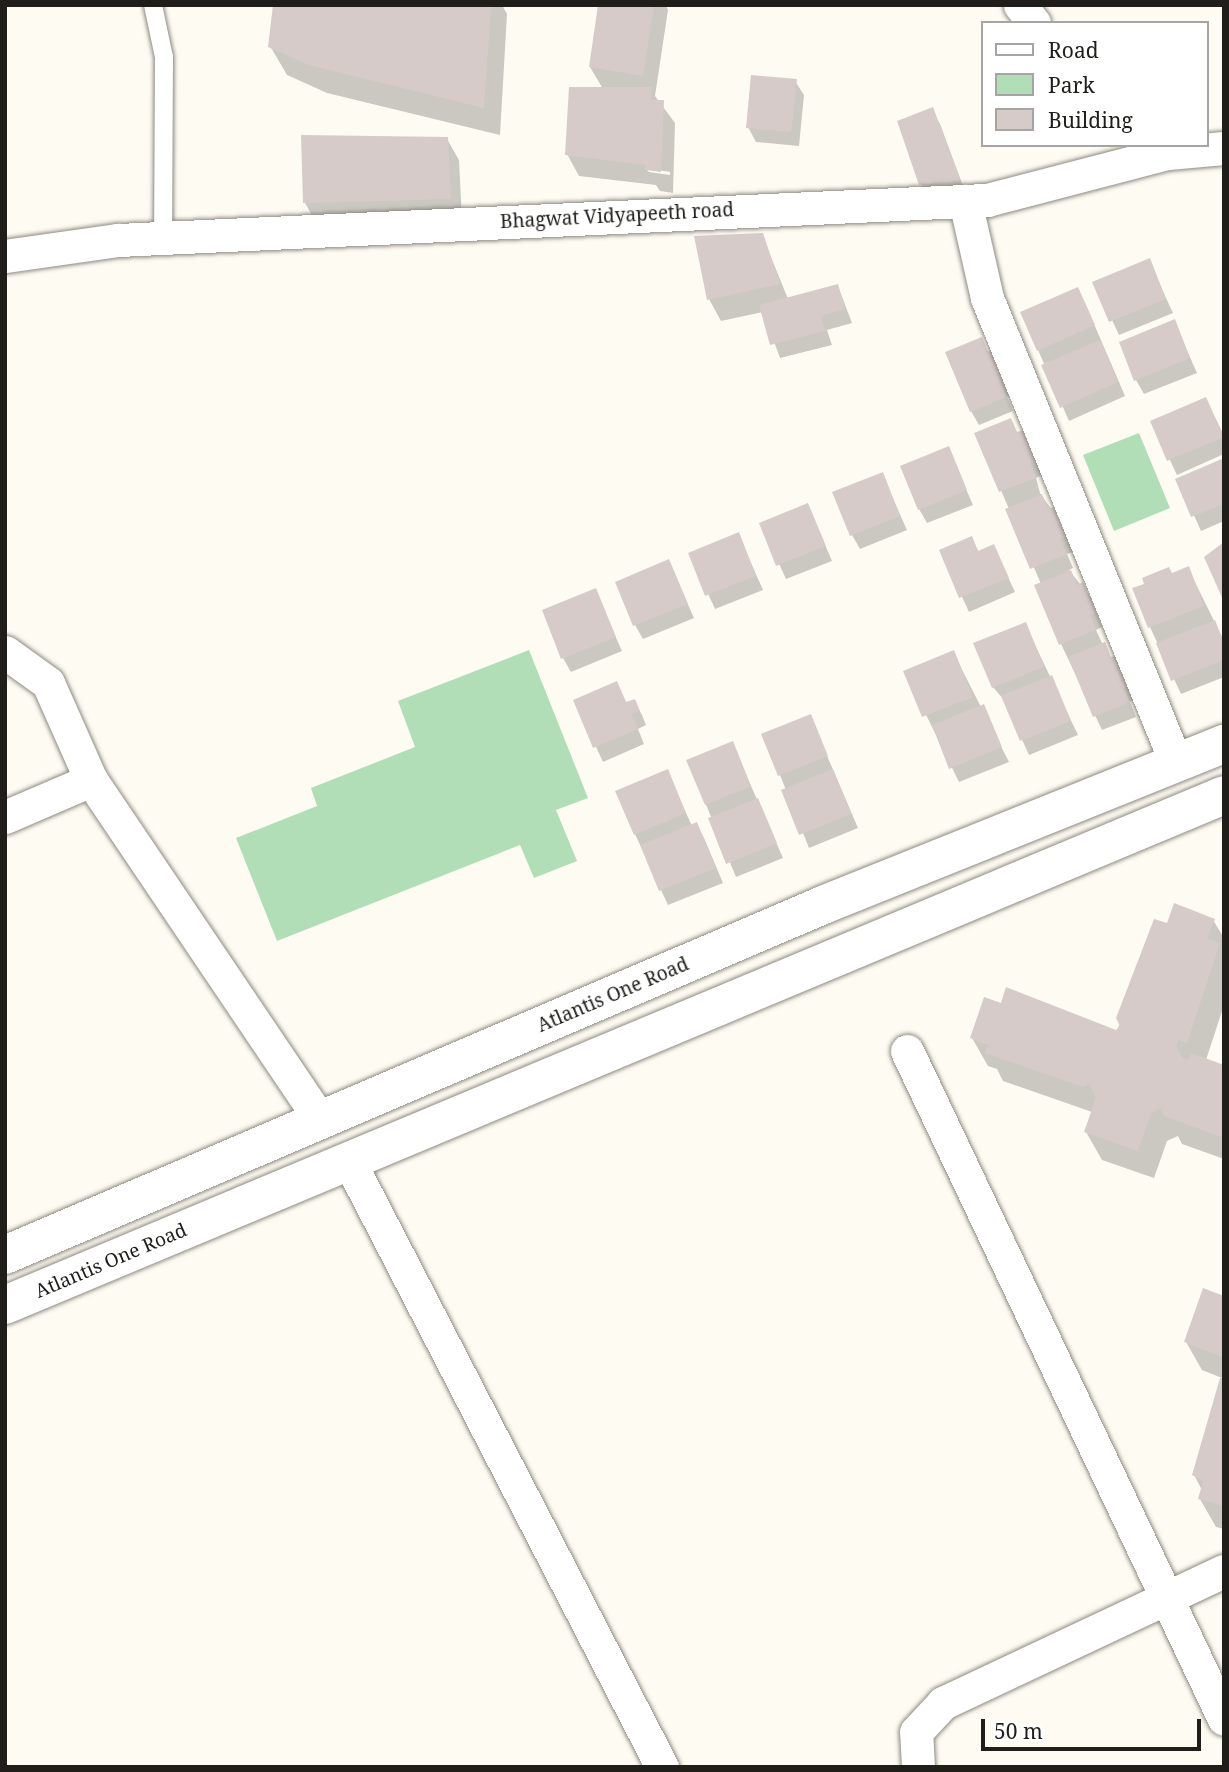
<!DOCTYPE html>
<html>
<head>
<meta charset="utf-8">
<style>
  body { margin:0 }
  #map { position:relative; width:1229px; height:1772px; overflow:hidden; background:#fefbf2; font-family:"Noto Serif",serif }
  div>[style] { position:absolute }
  [style*='--x'] { left:calc(var(--x)*1px); top:calc(var(--y)*1px); width:calc(var(--w)*1px); rotate:calc(var(--a)*1deg) }
  .green>* { inset:0; background:#b2deb7 }
  .shadow>* { inset:0; background:#0003 }
  .building>* { inset:0; background:#d6cbc9 }
  .roads { filter:drop-shadow(0 0 2px #8d8a82) drop-shadow(0 0 2px #8d8a82) }
  .lane>* { height:18px; margin:-9px; padding:0 9px; transform-origin:9px; border-radius:9px; background:#fff }
  .street>* { height:33px; margin:-16.5px; padding:0 16.5px; transform-origin:16.5px; border-radius:16.5px; background:#fff }
  .secondary>* { height:38px; margin:-19px; padding:0 19px; transform-origin:19px; border-radius:19px; background:#fff }
  span { translate:-50% -50%; white-space:nowrap; text-align:center; line-height:1.15; -webkit-text-stroke:7px #fff; paint-order:stroke }
  .street-label { font-size:19px; color:#1f1e1b }
  .frame { position:absolute; inset:0; border:7px solid #1f1e1b; pointer-events:none }
  .legend { position:absolute; left:981px; top:21px; width:228px; height:126px; box-sizing:border-box; background:#fff; border:2px solid #a5a5a4; margin:0; padding:9px 12px; list-style:none; font-size:21px; color:#1f1e1b }
  .legend li { display:flex; align-items:center; gap:14px; height:35px }
  .legend b { width:35px; border:2px solid #a5a5a4 }
  .scale { position:absolute; left:981px; top:1719px; width:220px; height:32px; box-sizing:border-box; border:4px solid #1f1e1b; border-top:0; padding-left:9px; font-size:21px; line-height:24px; white-space:nowrap; color:#1f1e1b; -webkit-text-stroke:5px #fff; paint-order:stroke }
</style>
</head>
<body>
<div id="map">
  <div class="green">
    <div style="clip-path:polygon(1139px 433px,1170px 508px,1114px 531px,1083px 455px)"></div>
    <div style="clip-path:polygon(529px 650px,588px 798px,556px 810px,577px 861px,534px 878px,520px 845px,277px 941px,236px 838px,317px 806px,311px 788px,415px 747px,398px 701px)"></div>
  </div>
  <div class="shadow">
    <div style="clip-path:polygon(275px 5px,502px 5px,507px 14px,500px 135px,327px 93px,287px 75px,270px 46px)"></div>
    <div style="clip-path:polygon(evenodd,600px 5px,666px 5px,668px 10px,655px 96px,675px 123px,673px 193px,660px 191px,656px 185px,579px 176px,567px 154px,603px 89px,590px 67px,600px 5px,645px 168px,670px 172px,670px 175px,649px 172px,645px 168px)"></div>
    <div style="clip-path:polygon(795px 81px,804px 95px,799px 146px,756px 142px,748px 127px)"></div>
    <div style="clip-path:polygon(932px 110px,940px 124px,966px 194px,929px 199px,921px 184px)"></div>
    <div style="clip-path:polygon(303px 137px,447px 139px,459px 160px,462px 220px,317px 224px,305px 203px)"></div>
    <div style="clip-path:polygon(762px 235px,788px 299px,838px 286px,852px 323px,827px 330px,832px 345px,780px 358px,763px 312px,721px 321px,709px 299px)"></div>
    <div style="clip-path:polygon(1149px 261px,1173px 313px,1119px 335px,1095px 283px)"></div>
    <div style="clip-path:polygon(1085px 303px,1125px 396px,1069px 421px,1038px 350px)"></div>
    <div style="clip-path:polygon(1174px 321px,1197px 373px,1144px 394px,1136px 380px)"></div>
    <div style="clip-path:polygon(981px 339px,1013px 395px,1007px 397px,1013px 411px,979px 425px,971px 411px)"></div>
    <div style="clip-path:polygon(1206px 399px,1224px 436px,1224px 454px,1177px 475px,1152px 422px)"></div>
    <div style="clip-path:polygon(1010px 420px,1018px 434px,1022px 432px,1042px 475px,1036px 478px,1040px 493px,1061px 523px,1073px 552px,1067px 554px,1073px 568px,1069px 570px,1091px 598px,1102px 627px,1096px 630px,1103px 645px,1136px 700px,1130px 702px,1136px 717px,1102px 730px,1061px 644px,1041px 584px,977px 434px)"></div>
    <div style="clip-path:polygon(948px 448px,973px 505px,927px 523px,919px 509px)"></div>
    <div style="clip-path:polygon(1224px 460px,1224px 521px,1201px 531px,1178px 480px)"></div>
    <div style="clip-path:polygon(882px 474px,907px 530px,860px 549px,852px 535px)"></div>
    <div style="clip-path:polygon(808px 505px,832px 561px,786px 579px,761px 524px)"></div>
    <div style="clip-path:polygon(738px 534px,763px 590px,715px 609px,690px 554px)"></div>
    <div style="clip-path:polygon(971px 538px,979px 552px,994px 547px,1015px 592px,969px 612px,941px 551px)"></div>
    <div style="clip-path:polygon(669px 562px,694px 618px,643px 639px,635px 625px)"></div>
    <div style="clip-path:polygon(1188px 568px,1224px 641px,1224px 677px,1181px 694px,1150px 627px)"></div>
    <div style="clip-path:polygon(595px 591px,622px 651px,571px 672px,563px 658px)"></div>
    <div style="clip-path:polygon(1025px 624px,1078px 735px,1029px 755px,1004px 700px,993px 687px)"></div>
    <div style="clip-path:polygon(953px 652px,1009px 762px,959px 782px,905px 672px)"></div>
    <div style="clip-path:polygon(616px 683px,627px 704px,634px 701px,642px 715px,646px 725px,638px 729px,644px 744px,603px 762px,575px 701px)"></div>
    <div style="clip-path:polygon(810px 716px,858px 828px,809px 848px,780px 775px)"></div>
    <div style="clip-path:polygon(732px 743px,783px 858px,736px 877px,688px 761px)"></div>
    <div style="clip-path:polygon(667px 771px,692px 826px,696px 824px,704px 838px,723px 883px,668px 905px,635px 834px)"></div>
    <div style="clip-path:polygon(1213px 920px,1224px 938px,1224px 1005px,1206px 1060px,1224px 1066px,1224px 1159px,1182px 1144px,1178px 1136px,1167px 1141px,1154px 1178px,1102px 1160px,1086px 1132px,1092px 1112px,1003px 1081px,997px 1069px,988px 1066px,972px 1038px,1002px 1005px,1116px 1032px,1168px 926px)"></div>
    <div style="clip-path:polygon(1224px 1298px,1224px 1529px,1216px 1527px,1200px 1499px,1202px 1490px,1194px 1475px,1222px 1378px,1202px 1370px,1186px 1342px)"></div>
  </div>
  <div class="building">
    <div style="clip-path:polygon(273px 5px,491px 5px,484px 108px,309px 65px,268px 47px)"></div>
    <div style="clip-path:polygon(598px 5px,654px 5px,643px 76px,589px 67px)"></div>
    <div style="clip-path:polygon(751px 75px,797px 79px,791px 132px,746px 128px)"></div>
    <div style="clip-path:polygon(569px 87px,652px 87px,651px 100px,664px 100px,661px 172px,646px 170px,646px 165px,565px 155px)"></div>
    <div style="clip-path:polygon(933px 107px,960px 180px,919px 185px,897px 121px)"></div>
    <div style="clip-path:polygon(301px 135px,448px 137px,451px 199px,303px 203px)"></div>
    <div style="clip-path:polygon(763px 233px,780px 284px,707px 300px,694px 236px)"></div>
    <div style="clip-path:polygon(1150px 258px,1166px 299px,1109px 322px,1092px 282px)"></div>
    <div style="clip-path:polygon(838px 284px,845px 309px,821px 316px,825px 331px,770px 345px,759px 305px)"></div>
    <div style="clip-path:polygon(1078px 287px,1095px 325px,1037px 351px,1020px 312px)"></div>
    <div style="clip-path:polygon(1175px 319px,1190px 358px,1134px 381px,1119px 342px)"></div>
    <div style="clip-path:polygon(982px 337px,988px 352px,993px 349px,1006px 380px,1000px 382px,1007px 397px,970px 412px,945px 352px)"></div>
    <div style="clip-path:polygon(1100px 340px,1118px 382px,1060px 408px,1041px 365px)"></div>
    <div style="clip-path:polygon(1206px 397px,1224px 437px,1167px 461px,1150px 421px)"></div>
    <div style="clip-path:polygon(1011px 418px,1017px 432px,1023px 430px,1036px 461px,1030px 463px,1036px 478px,999px 492px,974px 433px)"></div>
    <div style="clip-path:polygon(949px 446px,967px 490px,918px 510px,900px 466px)"></div>
    <div style="clip-path:polygon(1224px 458px,1224px 504px,1191px 517px,1175px 479px)"></div>
    <div style="clip-path:polygon(883px 472px,900px 516px,850px 536px,832px 492px)"></div>
    <div style="clip-path:polygon(1042px 494px,1048px 509px,1054px 507px,1066px 537px,1060px 539px,1067px 554px,1030px 569px,1005px 509px)"></div>
    <div style="clip-path:polygon(808px 503px,826px 546px,776px 566px,759px 523px)"></div>
    <div style="clip-path:polygon(739px 532px,756px 576px,705px 596px,688px 553px)"></div>
    <div style="clip-path:polygon(972px 536px,978px 551px,994px 544px,1009px 578px,959px 598px,939px 550px)"></div>
    <div style="clip-path:polygon(1224px 542px,1224px 602px,1204px 557px)"></div>
    <div style="clip-path:polygon(669px 559px,688px 604px,633px 626px,615px 582px)"></div>
    <div style="clip-path:polygon(1189px 566px,1204px 606px,1148px 628px,1132px 588px,1144px 584px,1142px 578px,1169px 567px,1172px 573px)"></div>
    <div style="clip-path:polygon(1071px 570px,1077px 585px,1083px 582px,1096px 613px,1090px 615px,1096px 630px,1059px 645px,1034px 585px)"></div>
    <div style="clip-path:polygon(596px 588px,616px 637px,561px 659px,542px 610px)"></div>
    <div style="clip-path:polygon(1215px 620px,1224px 643px,1224px 660px,1171px 681px,1156px 643px)"></div>
    <div style="clip-path:polygon(1026px 622px,1044px 667px,992px 688px,973px 643px)"></div>
    <div style="clip-path:polygon(1105px 642px,1111px 657px,1117px 655px,1129px 686px,1123px 688px,1130px 702px,1093px 717px,1068px 657px)"></div>
    <div style="clip-path:polygon(954px 650px,973px 697px,922px 717px,903px 671px)"></div>
    <div style="clip-path:polygon(1052px 675px,1071px 721px,1020px 741px,1001px 696px)"></div>
    <div style="clip-path:polygon(617px 681px,626px 702px,635px 699px,640px 711px,631px 714px,638px 729px,593px 748px,573px 700px)"></div>
    <div style="clip-path:polygon(984px 704px,1002px 747px,949px 769px,932px 725px)"></div>
    <div style="clip-path:polygon(811px 714px,828px 756px,778px 776px,761px 734px)"></div>
    <div style="clip-path:polygon(733px 741px,751px 786px,705px 805px,686px 760px)"></div>
    <div style="clip-path:polygon(668px 769px,686px 813px,634px 835px,615px 791px)"></div>
    <div style="clip-path:polygon(833px 769px,851px 814px,799px 835px,781px 790px)"></div>
    <div style="clip-path:polygon(758px 798px,777px 843px,726px 864px,708px 818px)"></div>
    <div style="clip-path:polygon(697px 822px,716px 868px,659px 891px,640px 845px)"></div>
    <div style="clip-path:polygon(1174px 903px,1215px 919px,1207px 938px,1220px 943px,1187px 1043px,1178px 1040px,1176px 1046px,1182px 1057px,1188px 1060px,1191px 1053px,1224px 1065px,1224px 1138px,1164px 1116px,1161px 1108px,1151px 1113px,1138px 1151px,1084px 1132px,1096px 1098px,1089px 1084px,1083px 1087px,985px 1053px,988px 1045px,970px 1038px,984px 997px,1001px 1003px,1006px 987px,1116px 1030px,1120px 1026px,1116px 1018px,1154px 919px,1167px 923px)"></div>
    <div style="clip-path:polygon(1203px 1288px,1224px 1296px,1224px 1358px,1184px 1342px)"></div>
    <div style="clip-path:polygon(1220px 1378px,1224px 1378px,1224px 1506px,1198px 1499px,1203px 1481px,1192px 1475px)"></div>
  </div>
  <div class="roads">
    <div class="lane">
      <div style="--x:153;--y:5;--w:53;--a:78.1"></div>
      <div style="--x:164;--y:57;--w:180;--a:90.3"></div>
    </div>
    <div class="street">
      <div style="--x:1020;--y:5;--w:23;--a:52"></div>
      <div style="--x:965;--y:201;--w:99;--a:77.2"></div>
      <div style="--x:987;--y:298;--w:502;--a:67.88"></div>
      <div style="--x:5;--y:256;--w:114;--a:-8.1"></div>
      <div style="--x:118;--y:240;--w:870;--a:-2.64"></div>
      <div style="--x:987;--y:200;--w:187;--a:-14.6"></div>
      <div style="--x:1168;--y:153;--w:56;--a:-5.1"></div>
      <div style="--x:5;--y:652;--w:53;--a:35.8"></div>
      <div style="--x:48;--y:683;--w:106;--a:66.1"></div>
      <div style="--x:5;--y:817;--w:94;--a:-23.3"></div>
      <div style="--x:91;--y:780;--w:410;--a:56"></div>
      <div style="--x:907;--y:1051;--w:739;--a:64.61"></div>
      <div style="--x:349;--y:1161;--w:682;--a:62.68"></div>
      <div style="--x:918;--y:1767;--w:35;--a:-93"></div>
      <div style="--x:916;--y:1732;--w:40;--a:-47"></div>
      <div style="--x:943;--y:1703;--w:310;--a:-25.2"></div>
    </div>
    <div class="secondary">
      <div style="--x:5;--y:1255;--w:890;--a:-23.16"></div>
      <div style="--x:823;--y:905;--w:432;--a:-21.9"></div>
      <div style="--x:5;--y:1305;--w:1321;--a:-22.7"></div>
    </div>
  </div>
  <div class="street-label">
    <span style="left:617px;top:216px;rotate:-3deg">Bhagwat Vidyapeeth road</span>
    <span style="left:613px;top:995px;rotate:-23deg">Atlantis One Road</span>
    <span style="left:111px;top:1261px;rotate:-23deg">Atlantis One Road</span>
  </div>
  <div class="frame"></div>
  <ul class="legend">
  <li><b style="height:9px;background:#fff"></b>Road</li>
  <li><b style="height:19px;background:#b2deb7"></b>Park</li>
  <li><b style="height:19px;background:#d6cbc9"></b>Building</li>
  </ul>
  <div class="scale">50 m</div>
</div>
</body>
</html>
